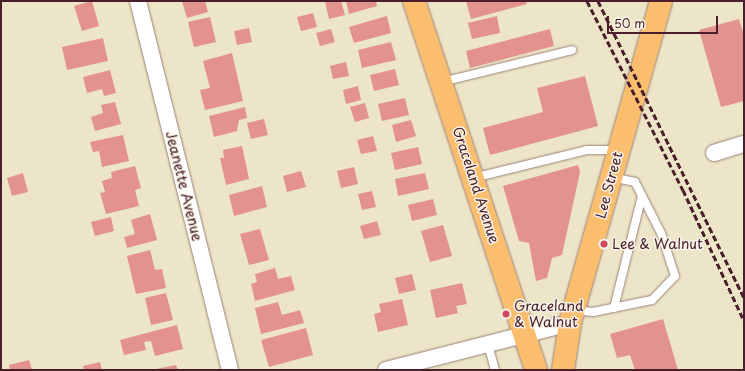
<!DOCTYPE html>
<html>
<head>
<meta charset="utf-8">
<style>
  body { margin:0 }
  #map { position:relative; width:745px; height:371px; overflow:hidden; background:#ede5c7; font-family:"Playpen Sans",sans-serif }
  div>[style] { position:absolute }
  [style*='--x'] { left:calc(var(--x)*1px); top:calc(var(--y)*1px); width:calc(var(--w)*1px); rotate:calc(var(--a)*1deg) }
  .building>* { inset:0; background:#e3928f }
  .roads { filter:drop-shadow(0 0 1px #9c8279) drop-shadow(0 0 1px #9c8279) }
  .lane>* { height:8px; margin:-4px; padding:0 4px; transform-origin:4px; border-radius:4px; background:#fff }
  .street>* { height:16px; margin:-8px; padding:0 8px; transform-origin:8px; border-radius:8px; background:#fff }
  .primary>* { height:22px; margin:-11px; padding:0 11px; transform-origin:11px; border-radius:11px; background:#fbbe6e }
  .rail>* { height:3px; margin-top:-1.5px; transform-origin:0; background:repeating-linear-gradient(90deg,#4a1f2b 0 6px,transparent 0 9px) }
  .dots>* { width:11px; height:11px; translate:-50% -50%; box-sizing:border-box; border:2px solid #f7f3e8; border-radius:50% }
  span { translate:-50% -50%; white-space:nowrap; text-align:center; line-height:1.15; -webkit-text-stroke:3px #f7f3e8; paint-order:stroke }
  .street-label { font-size:14px; color:#4a1f2b }
  .poi-label { font-size:14px; color:#4a1f2b }
  .left { translate:0 -50%; text-align:left }
  .frame { position:absolute; inset:0; border:2px solid #4a1f2b; pointer-events:none }
  .scale { position:absolute; left:607px; top:16px; width:111px; height:18px; box-sizing:border-box; border:2px solid #4a1f2b; border-top:0; padding-left:5px; font-size:12px; line-height:14px; white-space:nowrap; color:#4a1f2b; -webkit-text-stroke:3px #f7f3e8; paint-order:stroke }
</style>
</head>
<body>
<div id="map">
  <div class="building">
    <div style="clip-path:polygon(92px 1px,99px 26px,82px 31px,74px 6px)"></div>
    <div style="clip-path:polygon(182px 1px,205px 1px,208px 12px,187px 18px)"></div>
    <div style="clip-path:polygon(325px 1px,341px 1px,345px 15px,329px 19px)"></div>
    <div style="clip-path:polygon(346px 1px,376px 1px,377px 6px,349px 14px)"></div>
    <div style="clip-path:polygon(466px 1px,526px 1px,527px 4px,471px 19px)"></div>
    <div style="clip-path:polygon(313px 13px,317px 27px,301px 31px,297px 17px)"></div>
    <div style="clip-path:polygon(387px 16px,391px 33px,354px 43px,349px 27px)"></div>
    <div style="clip-path:polygon(497px 16px,500px 33px,472px 39px,468px 23px)"></div>
    <div style="clip-path:polygon(210px 17px,216px 42px,194px 47px,188px 22px)"></div>
    <div style="clip-path:polygon(739px 19px,744px 35px,744px 101px,721px 107px,699px 30px)"></div>
    <div style="clip-path:polygon(249px 28px,252px 42px,237px 45px,234px 31px)"></div>
    <div style="clip-path:polygon(331px 29px,335px 42px,320px 46px,316px 33px)"></div>
    <div style="clip-path:polygon(550px 29px,554px 46px,470px 68px,466px 51px)"></div>
    <div style="clip-path:polygon(103px 38px,108px 61px,67px 70px,62px 47px)"></div>
    <div style="clip-path:polygon(391px 42px,396px 60px,362px 68px,358px 50px)"></div>
    <div style="clip-path:polygon(232px 53px,243px 101px,205px 110px,200px 90px,210px 88px,203px 61px)"></div>
    <div style="clip-path:polygon(346px 62px,349px 76px,333px 79px,330px 66px)"></div>
    <div style="clip-path:polygon(395px 69px,399px 85px,374px 91px,370px 75px)"></div>
    <div style="clip-path:polygon(110px 70px,116px 93px,104px 96px,102px 89px,87px 93px,83px 77px)"></div>
    <div style="clip-path:polygon(585px 76px,598px 126px,490px 155px,483px 128px,543px 112px,537px 88px)"></div>
    <div style="clip-path:polygon(358px 86px,361px 100px,346px 104px,343px 90px)"></div>
    <div style="clip-path:polygon(405px 98px,409px 115px,382px 121px,378px 104px)"></div>
    <div style="clip-path:polygon(115px 102px,121px 124px,95px 131px,91px 117px,103px 113px,101px 105px)"></div>
    <div style="clip-path:polygon(365px 103px,369px 118px,355px 122px,350px 107px)"></div>
    <div style="clip-path:polygon(245px 107px,247px 118px,239px 120px,237px 131px,214px 137px,209px 116px)"></div>
    <div style="clip-path:polygon(264px 119px,268px 135px,251px 139px,247px 123px)"></div>
    <div style="clip-path:polygon(411px 120px,416px 136px,396px 142px,392px 125px)"></div>
    <div style="clip-path:polygon(123px 135px,129px 161px,102px 167px,99px 151px,93px 152px,90px 142px)"></div>
    <div style="clip-path:polygon(373px 136px,377px 151px,361px 154px,357px 140px)"></div>
    <div style="clip-path:polygon(242px 146px,249px 179px,226px 185px,220px 158px,224px 158px,223px 150px)"></div>
    <div style="clip-path:polygon(418px 147px,422px 164px,395px 170px,391px 153px)"></div>
    <div style="clip-path:polygon(578px 165px,580px 172px,562px 255px,552px 258px,547px 278px,536px 281px,529px 243px,519px 241px,503px 186px)"></div>
    <div style="clip-path:polygon(135px 166px,141px 188px,135px 190px,139px 206px,106px 214px,100px 193px,105px 192px,102px 181px,112px 178px,111px 172px)"></div>
    <div style="clip-path:polygon(354px 167px,358px 184px,341px 188px,337px 171px)"></div>
    <div style="clip-path:polygon(301px 171px,306px 187px,287px 192px,283px 176px)"></div>
    <div style="clip-path:polygon(23px 173px,28px 192px,12px 196px,7px 178px)"></div>
    <div style="clip-path:polygon(425px 173px,429px 189px,398px 196px,395px 179px)"></div>
    <div style="clip-path:polygon(262px 186px,267px 207px,234px 216px,229px 195px)"></div>
    <div style="clip-path:polygon(372px 191px,376px 207px,362px 210px,358px 194px)"></div>
    <div style="clip-path:polygon(433px 199px,437px 215px,412px 221px,408px 205px)"></div>
    <div style="clip-path:polygon(150px 214px,157px 240px,127px 248px,124px 237px,135px 234px,131px 220px)"></div>
    <div style="clip-path:polygon(111px 217px,114px 231px,95px 236px,91px 222px)"></div>
    <div style="clip-path:polygon(377px 221px,381px 235px,364px 239px,360px 226px)"></div>
    <div style="clip-path:polygon(443px 225px,452px 256px,430px 262px,421px 231px)"></div>
    <div style="clip-path:polygon(260px 229px,269px 260px,249px 265px,240px 234px)"></div>
    <div style="clip-path:polygon(150px 250px,155px 270px,162px 269px,166px 288px,136px 294px,127px 256px)"></div>
    <div style="clip-path:polygon(275px 268px,278px 279px,291px 276px,295px 290px,255px 301px,251px 284px,257px 282px,255px 274px)"></div>
    <div style="clip-path:polygon(412px 274px,416px 290px,399px 294px,395px 278px)"></div>
    <div style="clip-path:polygon(462px 283px,467px 304px,456px 306px,458px 313px,436px 318px,430px 290px)"></div>
    <div style="clip-path:polygon(166px 293px,173px 320px,151px 325px,145px 298px)"></div>
    <div style="clip-path:polygon(402px 299px,408px 325px,378px 332px,374px 314px,381px 312px,379px 304px)"></div>
    <div style="clip-path:polygon(278px 302px,282px 315px,300px 310px,304px 323px,261px 334px,255px 308px)"></div>
    <div style="clip-path:polygon(663px 319px,678px 370px,635px 370px,630px 355px,617px 358px,610px 334px)"></div>
    <div style="clip-path:polygon(177px 325px,183px 349px,155px 356px,151px 341px,144px 342px,146px 350px,124px 355px,120px 340px)"></div>
    <div style="clip-path:polygon(306px 328px,313px 355px,269px 367px,261px 340px)"></div>
    <div style="clip-path:polygon(29px 360px,32px 370px,10px 370px,9px 365px)"></div>
    <div style="clip-path:polygon(100px 362px,102px 370px,84px 370px,83px 366px)"></div>
    <div style="clip-path:polygon(176px 365px,178px 370px,156px 370px,156px 369px)"></div>
  </div>
  <div class="roads">
    <div class="lane">
      <div style="--x:442;--y:82;--w:134;--a:-13.8"></div>
      <div style="--x:473;--y:178;--w:117;--a:-13.8"></div>
      <div style="--x:587;--y:150;--w:31;--a:0"></div>
      <div style="--x:614;--y:308;--w:115;--a:-76"></div>
      <div style="--x:574;--y:310;--w:19;--a:6"></div>
      <div style="--x:593;--y:312;--w:60;--a:-11.5"></div>
      <div style="--x:652;--y:300;--w:33;--a:-46"></div>
      <div style="--x:675;--y:276;--w:45;--a:-108"></div>
      <div style="--x:661;--y:233;--w:57;--a:-117"></div>
      <div style="--x:635;--y:182;--w:24;--a:-168"></div>
      <div style="--x:488;--y:345;--w:26;--a:74"></div>
    </div>
    <div class="street">
      <div style="--x:138;--y:1;--w:380;--a:76"></div>
      <div style="--x:714;--y:153;--w:31;--a:-17"></div>
      <div style="--x:386;--y:370;--w:190;--a:-14.3"></div>
    </div>
    <div class="primary">
      <div style="--x:414;--y:1;--w:389;--a:71.7"></div>
      <div style="--x:563;--y:370;--w:48;--a:-81.5"></div>
      <div style="--x:570;--y:323;--w:335;--a:-74.2"></div>
    </div>
  </div>
  <div class="rail">
    <div style="--x:587;--y:1;--w:212;--a:63.1"></div>
    <div style="--x:683;--y:190;--w:145;--a:65"></div>
    <div style="--x:598;--y:1;--w:331;--a:63.8"></div>
  </div>
  <div class="dots">
    <div style="left:604px;top:244px;background:#d1495b"></div>
    <div style="left:506px;top:314px;background:#d1495b"></div>
  </div>
  <div class="street-label">
    <span style="left:476px;top:185px;rotate:72deg">Graceland Avenue</span>
    <span style="left:609px;top:185px;rotate:-75deg">Lee Street</span>
    <span style="left:184px;top:186px;rotate:76deg">Jeanette Avenue</span>
  </div>
  <div class="poi-label">
    <span class="left" style="left:612px;top:244px">Lee &amp; Walnut</span>
    <span class="left" style="left:514px;top:314px">Graceland<br>&amp; Walnut</span>
  </div>
  <div class="frame"></div>
  <div class="scale">50 m</div>
</div>
</body>
</html>
